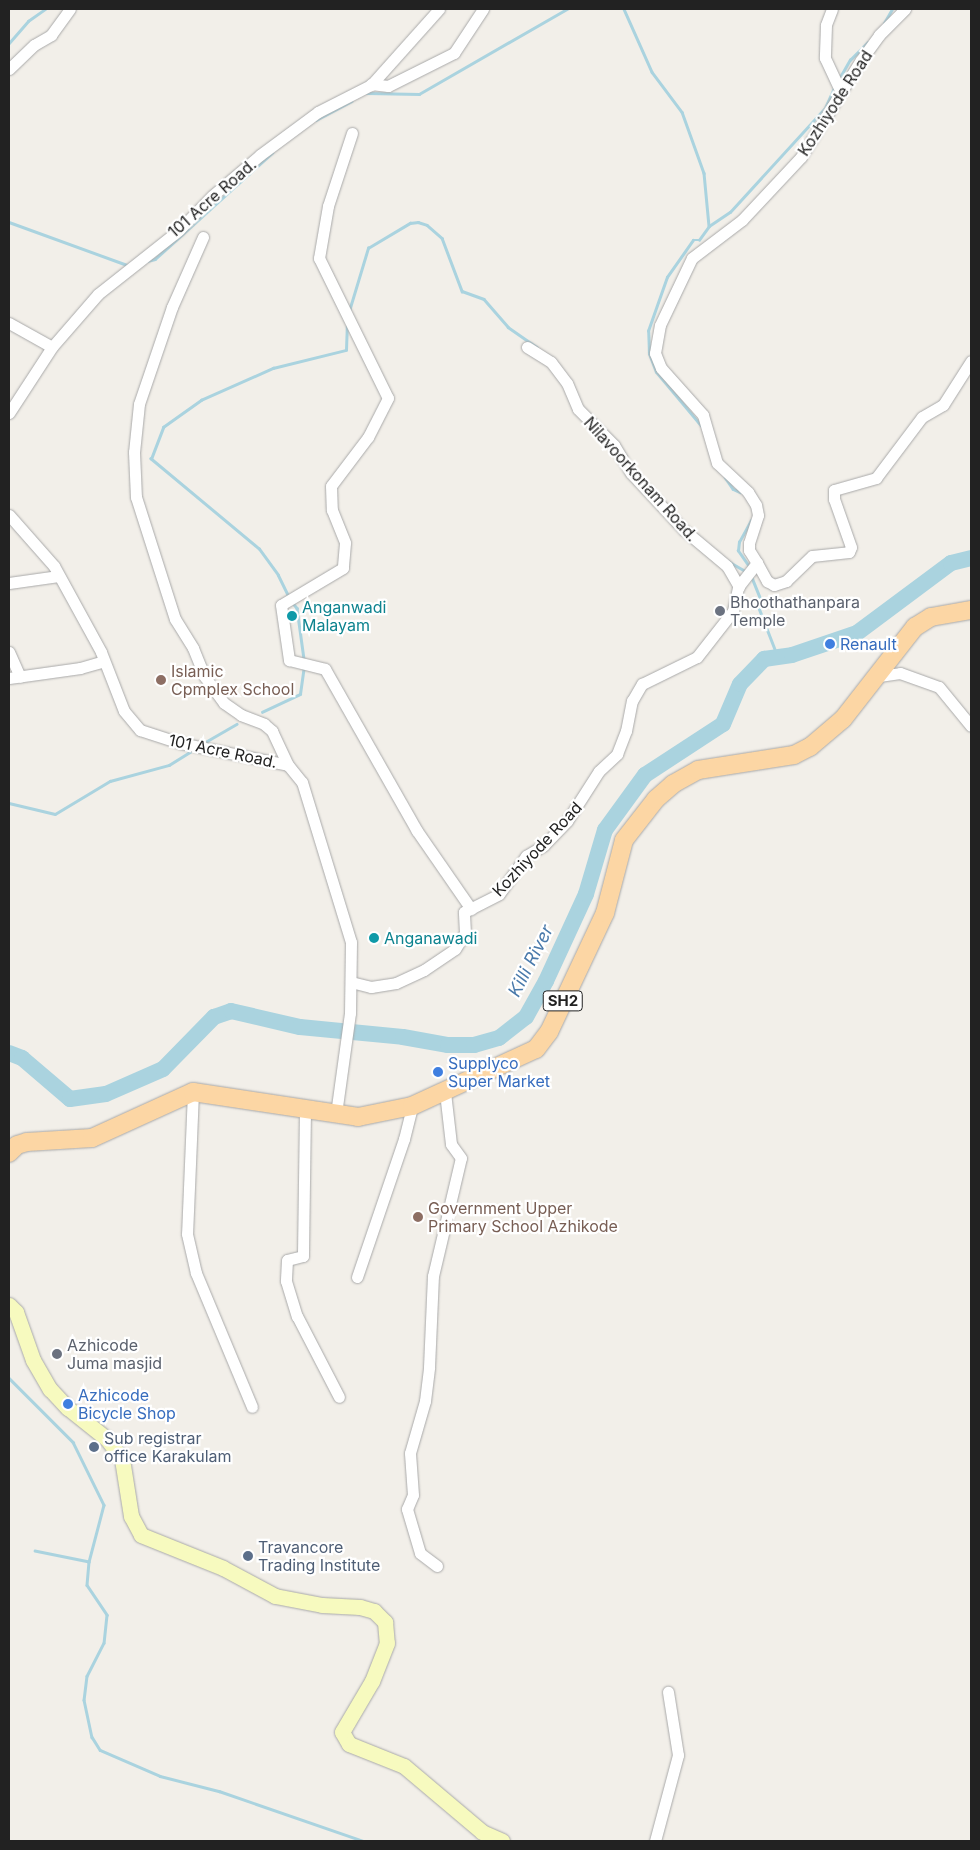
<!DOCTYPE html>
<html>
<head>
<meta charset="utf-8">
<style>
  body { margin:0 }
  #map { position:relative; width:980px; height:1850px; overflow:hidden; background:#f2efe9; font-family:Inter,sans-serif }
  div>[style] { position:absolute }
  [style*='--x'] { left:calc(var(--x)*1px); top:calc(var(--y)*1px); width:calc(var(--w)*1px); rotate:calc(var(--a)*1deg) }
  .stream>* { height:2.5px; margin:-1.25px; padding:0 1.25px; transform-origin:1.25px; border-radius:1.25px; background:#aad3df }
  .river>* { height:16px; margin:-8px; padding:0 8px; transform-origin:8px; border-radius:8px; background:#aad3df }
  .roads { filter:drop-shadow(0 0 1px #a9a9a9) drop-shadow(0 0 1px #a9a9a9) }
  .street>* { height:11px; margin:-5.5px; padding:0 5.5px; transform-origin:5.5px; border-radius:5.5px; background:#fff }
  .secondary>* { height:15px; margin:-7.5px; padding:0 7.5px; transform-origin:7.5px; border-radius:7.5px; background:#f7fabf }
  .primary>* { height:18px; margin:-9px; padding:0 9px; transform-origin:9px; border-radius:9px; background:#fcd6a4 }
  .dots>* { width:14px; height:14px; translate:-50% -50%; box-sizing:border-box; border:2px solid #fff; border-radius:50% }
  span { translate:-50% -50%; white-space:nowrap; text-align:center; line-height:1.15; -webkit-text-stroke:4.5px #fff; paint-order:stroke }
  .shield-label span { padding:1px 4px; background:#fff; border:1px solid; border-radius:4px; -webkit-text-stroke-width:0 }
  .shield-label { font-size:15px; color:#222; font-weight:700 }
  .street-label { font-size:16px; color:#222 }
  .worship-label { font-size:16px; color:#5b616d }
  .left { translate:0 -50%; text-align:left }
  .culture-label { font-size:16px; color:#0d838f }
  .shop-label { font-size:16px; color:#366cbe }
  .education-label { font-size:16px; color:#785e54 }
  .service-label { font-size:16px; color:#4e5e75 }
  .water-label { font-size:18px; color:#4a7aab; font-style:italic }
  .frame { position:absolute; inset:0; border:10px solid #222; pointer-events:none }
</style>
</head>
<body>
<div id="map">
  <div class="stream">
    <div style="--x:624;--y:9;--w:69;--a:66"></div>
    <div style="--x:652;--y:72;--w:50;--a:53.1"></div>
    <div style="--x:682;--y:112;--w:65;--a:70.2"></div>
    <div style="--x:704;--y:173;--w:53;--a:84.6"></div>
    <div style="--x:884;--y:23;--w:16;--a:-60"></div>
    <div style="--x:9;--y:43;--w:29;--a:-49"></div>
    <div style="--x:28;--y:21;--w:21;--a:-35"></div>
    <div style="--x:840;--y:77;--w:20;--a:-60"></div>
    <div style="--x:850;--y:60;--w:25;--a:-45"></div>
    <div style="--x:367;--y:93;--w:52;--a:1.1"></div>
    <div style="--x:419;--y:94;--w:171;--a:-29.9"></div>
    <div style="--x:316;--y:120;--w:40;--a:-28"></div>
    <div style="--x:9;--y:222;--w:126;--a:20"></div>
    <div style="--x:147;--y:261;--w:8;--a:-14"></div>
    <div style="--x:155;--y:259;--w:158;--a:-42.2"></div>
    <div style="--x:349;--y:311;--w:66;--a:-73.2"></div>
    <div style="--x:368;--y:248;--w:49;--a:-30.8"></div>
    <div style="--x:410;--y:223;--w:8;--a:-7"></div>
    <div style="--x:418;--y:222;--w:9;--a:18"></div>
    <div style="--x:427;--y:225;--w:20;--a:41"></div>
    <div style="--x:442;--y:238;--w:57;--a:69.3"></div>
    <div style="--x:462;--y:291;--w:23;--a:20"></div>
    <div style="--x:484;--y:299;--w:37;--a:49"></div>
    <div style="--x:508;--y:327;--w:35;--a:35"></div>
    <div style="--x:701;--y:426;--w:70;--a:-129.8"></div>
    <div style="--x:656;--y:372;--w:19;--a:-111"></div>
    <div style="--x:649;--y:354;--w:23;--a:-92"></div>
    <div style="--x:648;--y:331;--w:57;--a:-70.6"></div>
    <div style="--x:667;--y:277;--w:45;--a:-54.9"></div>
    <div style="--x:693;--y:240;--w:6;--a:0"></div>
    <div style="--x:699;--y:240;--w:17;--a:-54"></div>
    <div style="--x:709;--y:226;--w:25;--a:-34"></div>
    <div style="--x:730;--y:212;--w:141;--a:-47.6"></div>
    <div style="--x:825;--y:108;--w:22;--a:-66"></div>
    <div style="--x:725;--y:477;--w:14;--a:56"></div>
    <div style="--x:733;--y:489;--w:8;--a:23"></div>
    <div style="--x:728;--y:561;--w:22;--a:30"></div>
    <div style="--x:750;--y:568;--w:21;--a:-125"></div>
    <div style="--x:738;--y:551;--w:9;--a:-84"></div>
    <div style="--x:739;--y:542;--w:25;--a:-61"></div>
    <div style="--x:751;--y:575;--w:27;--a:68"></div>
    <div style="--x:761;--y:600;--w:8;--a:104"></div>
    <div style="--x:759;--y:608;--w:53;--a:68.8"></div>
    <div style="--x:289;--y:598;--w:25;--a:-116"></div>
    <div style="--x:278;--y:575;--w:32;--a:-126"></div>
    <div style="--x:259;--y:549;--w:141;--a:-140.2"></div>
    <div style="--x:151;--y:459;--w:34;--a:-69"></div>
    <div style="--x:163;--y:427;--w:47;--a:-35.4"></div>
    <div style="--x:201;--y:400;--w:79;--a:-24"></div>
    <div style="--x:273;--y:368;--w:75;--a:-13.9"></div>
    <div style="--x:346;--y:350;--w:24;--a:-88"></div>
    <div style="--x:292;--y:602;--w:8;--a:50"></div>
    <div style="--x:297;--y:608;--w:51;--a:82.2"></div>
    <div style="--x:262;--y:712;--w:42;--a:-25.3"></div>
    <div style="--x:300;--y:694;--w:27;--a:-82"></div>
    <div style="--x:207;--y:741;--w:34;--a:-30"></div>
    <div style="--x:9;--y:803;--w:47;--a:13.4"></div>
    <div style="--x:55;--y:814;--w:64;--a:-31"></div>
    <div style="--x:110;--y:781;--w:61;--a:-15.2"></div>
    <div style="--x:169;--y:765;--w:25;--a:-32"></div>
    <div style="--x:9;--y:1378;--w:91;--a:45"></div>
    <div style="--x:73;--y:1442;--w:70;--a:63.8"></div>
    <div style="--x:104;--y:1505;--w:59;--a:104.7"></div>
    <div style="--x:89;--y:1562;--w:55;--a:-168.5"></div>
    <div style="--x:89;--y:1562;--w:23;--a:95"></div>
    <div style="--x:87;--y:1585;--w:36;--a:56"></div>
    <div style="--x:107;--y:1615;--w:28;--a:96"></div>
    <div style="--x:104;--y:1643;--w:37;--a:117"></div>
    <div style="--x:87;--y:1676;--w:24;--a:97"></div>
    <div style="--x:84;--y:1700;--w:38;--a:78"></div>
    <div style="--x:92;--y:1737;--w:15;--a:58"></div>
    <div style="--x:100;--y:1750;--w:65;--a:23.4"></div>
    <div style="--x:160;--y:1776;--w:61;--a:14.3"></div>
    <div style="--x:219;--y:1791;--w:152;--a:19.1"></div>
  </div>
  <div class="river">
    <div style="--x:9;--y:1053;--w:14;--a:21"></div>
    <div style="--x:22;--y:1058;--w:63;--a:40.5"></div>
    <div style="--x:70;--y:1099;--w:36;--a:-8"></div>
    <div style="--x:106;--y:1094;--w:62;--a:-23.7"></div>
    <div style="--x:163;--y:1069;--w:73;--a:-45.6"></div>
    <div style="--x:214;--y:1017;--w:18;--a:-19"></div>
    <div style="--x:231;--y:1011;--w:71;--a:13.1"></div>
    <div style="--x:300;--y:1027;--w:103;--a:5.5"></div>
    <div style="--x:403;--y:1037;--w:46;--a:10.1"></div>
    <div style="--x:448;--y:1045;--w:26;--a:0"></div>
    <div style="--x:474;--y:1045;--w:26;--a:-16"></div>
    <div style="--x:499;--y:1038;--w:34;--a:-38"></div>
    <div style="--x:526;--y:1017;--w:41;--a:-60.9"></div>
    <div style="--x:546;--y:981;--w:96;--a:-65.3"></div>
    <div style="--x:586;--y:894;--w:67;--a:-73.5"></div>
    <div style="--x:605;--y:830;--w:68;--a:-54"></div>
    <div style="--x:645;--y:775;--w:93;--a:-33.2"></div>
    <div style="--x:723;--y:724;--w:43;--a:-67"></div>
    <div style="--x:740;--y:684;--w:35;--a:-46"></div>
    <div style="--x:764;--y:659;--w:28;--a:-8"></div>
    <div style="--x:792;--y:655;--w:69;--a:-18.7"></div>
    <div style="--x:857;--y:633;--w:117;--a:-36.7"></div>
    <div style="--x:951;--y:563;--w:21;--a:-14"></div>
  </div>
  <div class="roads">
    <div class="street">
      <div style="--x:832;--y:9;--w:17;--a:111"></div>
      <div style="--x:826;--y:25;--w:33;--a:92"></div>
      <div style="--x:825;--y:58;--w:35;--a:65"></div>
      <div style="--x:9;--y:69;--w:35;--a:-44"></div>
      <div style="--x:34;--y:45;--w:20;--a:-30"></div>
      <div style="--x:51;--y:35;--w:32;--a:-54"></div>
      <div style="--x:371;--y:84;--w:17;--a:7"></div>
      <div style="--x:388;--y:86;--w:74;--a:-26.6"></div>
      <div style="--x:454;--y:53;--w:53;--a:-56.6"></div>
      <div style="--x:352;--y:133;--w:77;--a:108.2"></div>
      <div style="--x:328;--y:206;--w:53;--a:99.8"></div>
      <div style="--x:319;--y:258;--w:156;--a:63.8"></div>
      <div style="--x:388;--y:398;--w:44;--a:117.1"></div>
      <div style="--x:368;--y:437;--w:61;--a:127.1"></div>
      <div style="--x:331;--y:486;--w:24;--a:88"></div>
      <div style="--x:332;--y:510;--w:35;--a:68"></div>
      <div style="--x:345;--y:543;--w:25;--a:95"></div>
      <div style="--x:343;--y:568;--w:72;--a:149.2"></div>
      <div style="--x:281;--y:605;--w:56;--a:81.7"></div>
      <div style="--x:289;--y:660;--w:37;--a:14"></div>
      <div style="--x:325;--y:669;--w:186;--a:60.4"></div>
      <div style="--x:417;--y:831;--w:95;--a:55.3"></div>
      <div style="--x:203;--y:237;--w:77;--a:113.9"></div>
      <div style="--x:172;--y:307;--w:102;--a:108.8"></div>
      <div style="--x:139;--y:404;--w:48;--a:95.9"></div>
      <div style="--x:134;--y:452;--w:45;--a:87.5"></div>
      <div style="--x:136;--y:497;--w:128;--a:72.3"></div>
      <div style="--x:175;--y:619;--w:34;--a:58"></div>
      <div style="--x:193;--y:648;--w:31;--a:68"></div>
      <div style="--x:205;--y:677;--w:32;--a:54"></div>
      <div style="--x:224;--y:703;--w:21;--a:35"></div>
      <div style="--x:241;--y:715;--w:25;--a:21"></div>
      <div style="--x:264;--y:724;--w:11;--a:41"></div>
      <div style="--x:272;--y:731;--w:38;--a:65"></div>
      <div style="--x:9;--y:323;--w:49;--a:29.2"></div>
      <div style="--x:527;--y:347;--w:28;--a:32"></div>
      <div style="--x:551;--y:362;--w:26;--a:53"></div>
      <div style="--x:567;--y:383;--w:28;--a:67"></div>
      <div style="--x:578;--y:409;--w:51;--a:45"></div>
      <div style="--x:614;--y:445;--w:33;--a:59"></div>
      <div style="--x:631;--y:473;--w:78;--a:47.1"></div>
      <div style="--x:684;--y:530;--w:56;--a:39.9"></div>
      <div style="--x:727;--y:566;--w:24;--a:60"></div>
      <div style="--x:9;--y:413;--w:79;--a:-56.9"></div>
      <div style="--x:52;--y:347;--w:70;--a:-49"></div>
      <div style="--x:98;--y:294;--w:103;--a:-38.3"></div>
      <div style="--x:179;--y:230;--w:47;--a:-45.9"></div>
      <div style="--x:212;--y:196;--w:63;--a:-40.5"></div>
      <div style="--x:260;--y:155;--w:72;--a:-36.6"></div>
      <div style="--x:318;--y:112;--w:59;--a:-27"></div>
      <div style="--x:371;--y:85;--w:102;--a:-48.2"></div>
      <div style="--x:9;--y:515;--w:68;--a:48.6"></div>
      <div style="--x:54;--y:566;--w:98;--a:61.3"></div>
      <div style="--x:101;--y:652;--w:63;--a:68.7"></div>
      <div style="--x:124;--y:711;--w:25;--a:50"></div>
      <div style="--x:140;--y:730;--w:42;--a:18"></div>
      <div style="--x:180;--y:743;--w:110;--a:11.5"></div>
      <div style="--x:288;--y:765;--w:22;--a:51"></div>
      <div style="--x:302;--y:782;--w:167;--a:73"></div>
      <div style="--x:351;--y:942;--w:71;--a:90.8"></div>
      <div style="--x:350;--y:1013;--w:102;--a:97.9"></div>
      <div style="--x:757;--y:563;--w:21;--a:61"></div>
      <div style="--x:767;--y:581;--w:8;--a:30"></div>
      <div style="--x:774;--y:585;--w:13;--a:-18"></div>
      <div style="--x:786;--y:581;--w:36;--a:-44"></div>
      <div style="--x:812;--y:556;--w:37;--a:-6"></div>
      <div style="--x:849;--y:552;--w:5;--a:-68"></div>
      <div style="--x:851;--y:547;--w:51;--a:-109.5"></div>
      <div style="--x:834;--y:499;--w:9;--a:-90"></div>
      <div style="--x:834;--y:490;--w:44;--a:-15.9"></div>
      <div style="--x:876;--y:478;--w:76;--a:-53"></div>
      <div style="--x:922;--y:417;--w:24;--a:-30"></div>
      <div style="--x:943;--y:405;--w:52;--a:-57.5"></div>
      <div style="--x:9;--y:583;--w:50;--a:-8"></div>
      <div style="--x:9;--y:652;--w:27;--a:66"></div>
      <div style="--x:879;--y:676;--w:21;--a:-8"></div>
      <div style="--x:900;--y:673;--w:41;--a:19.7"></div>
      <div style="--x:939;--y:687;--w:50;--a:50.6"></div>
      <div style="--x:9;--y:678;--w:72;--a:-8"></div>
      <div style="--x:80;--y:668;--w:25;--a:-16"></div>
      <div style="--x:351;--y:982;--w:21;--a:14"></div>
      <div style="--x:371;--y:987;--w:25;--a:-9"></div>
      <div style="--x:396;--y:983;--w:31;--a:-25"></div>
      <div style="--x:424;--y:970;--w:37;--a:-34"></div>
      <div style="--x:455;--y:949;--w:19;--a:-58"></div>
      <div style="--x:465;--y:933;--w:21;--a:-93"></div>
      <div style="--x:464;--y:912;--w:39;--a:-27"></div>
      <div style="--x:499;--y:894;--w:47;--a:-54.6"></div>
      <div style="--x:526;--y:856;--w:21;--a:-31"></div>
      <div style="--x:544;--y:845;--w:33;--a:-46"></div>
      <div style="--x:567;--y:821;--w:59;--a:-57.4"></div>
      <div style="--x:599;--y:771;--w:25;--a:-43"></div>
      <div style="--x:617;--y:754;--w:25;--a:-69"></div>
      <div style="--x:626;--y:731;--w:31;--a:-79"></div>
      <div style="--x:632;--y:701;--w:20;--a:-60"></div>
      <div style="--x:642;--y:684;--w:61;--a:-26.1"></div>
      <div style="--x:697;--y:657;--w:58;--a:-52"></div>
      <div style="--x:733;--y:611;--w:25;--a:-78"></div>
      <div style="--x:738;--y:587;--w:31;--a:-52"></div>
      <div style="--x:757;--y:563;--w:15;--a:-122"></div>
      <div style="--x:749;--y:550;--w:7;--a:-90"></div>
      <div style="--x:749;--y:543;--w:29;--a:-72"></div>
      <div style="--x:758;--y:515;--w:10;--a:-101"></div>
      <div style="--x:756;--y:505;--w:15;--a:-122"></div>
      <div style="--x:748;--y:492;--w:42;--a:-136.9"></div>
      <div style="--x:717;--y:463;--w:50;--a:-106.3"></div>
      <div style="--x:703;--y:415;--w:63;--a:-131.8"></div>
      <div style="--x:661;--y:368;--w:16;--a:-112"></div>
      <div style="--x:655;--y:353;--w:28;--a:-80"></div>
      <div style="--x:660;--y:325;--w:74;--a:-64.5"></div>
      <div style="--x:692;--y:258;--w:63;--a:-37.2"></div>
      <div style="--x:742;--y:220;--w:86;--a:-46.9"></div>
      <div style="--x:801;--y:157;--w:114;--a:-58.3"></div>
      <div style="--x:861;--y:60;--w:31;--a:-54"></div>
      <div style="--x:879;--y:35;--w:37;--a:-45"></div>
      <div style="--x:193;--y:1092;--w:142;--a:92.4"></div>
      <div style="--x:187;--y:1234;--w:40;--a:77"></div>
      <div style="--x:196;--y:1273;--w:145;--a:67.3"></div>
      <div style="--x:305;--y:1110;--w:146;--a:90.8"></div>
      <div style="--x:303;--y:1256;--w:16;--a:166"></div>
      <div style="--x:287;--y:1260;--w:21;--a:93"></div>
      <div style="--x:286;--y:1281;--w:37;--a:73"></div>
      <div style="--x:297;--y:1316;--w:91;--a:62.6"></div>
      <div style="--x:357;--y:1277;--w:146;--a:-71.2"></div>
      <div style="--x:404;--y:1139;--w:34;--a:-76"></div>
      <div style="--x:437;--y:1566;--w:21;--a:-143"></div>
      <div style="--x:420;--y:1553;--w:46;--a:-106.5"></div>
      <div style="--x:407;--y:1509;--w:15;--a:-67"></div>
      <div style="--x:413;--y:1495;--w:42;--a:-94.1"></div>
      <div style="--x:410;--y:1453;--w:54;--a:-73.9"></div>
      <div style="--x:425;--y:1401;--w:34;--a:-83"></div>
      <div style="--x:429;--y:1367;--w:91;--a:-87.5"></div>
      <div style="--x:433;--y:1276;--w:121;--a:-76.7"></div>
      <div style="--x:461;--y:1158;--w:17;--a:-126"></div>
      <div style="--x:451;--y:1144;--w:52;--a:-96.6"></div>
      <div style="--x:655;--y:1841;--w:89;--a:-75"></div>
      <div style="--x:678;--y:1755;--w:64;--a:-99"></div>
    </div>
    <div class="secondary">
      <div style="--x:9;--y:1305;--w:10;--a:45"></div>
      <div style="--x:16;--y:1312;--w:51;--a:70.5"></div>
      <div style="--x:33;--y:1360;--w:34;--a:60"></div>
      <div style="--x:50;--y:1389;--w:26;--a:47"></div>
      <div style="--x:68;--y:1408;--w:50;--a:38.5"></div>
      <div style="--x:107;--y:1439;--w:25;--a:53"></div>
      <div style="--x:122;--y:1459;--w:58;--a:81"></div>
      <div style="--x:131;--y:1516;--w:21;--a:62"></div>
      <div style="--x:141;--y:1535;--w:88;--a:21.9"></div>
      <div style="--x:223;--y:1568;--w:59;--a:28.3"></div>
      <div style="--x:275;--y:1596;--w:48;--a:10.8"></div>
      <div style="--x:322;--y:1605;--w:38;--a:3"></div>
      <div style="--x:360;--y:1607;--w:15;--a:16"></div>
      <div style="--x:374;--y:1611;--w:16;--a:45"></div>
      <div style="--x:385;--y:1622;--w:21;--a:85"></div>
      <div style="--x:387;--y:1643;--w:41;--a:111.5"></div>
      <div style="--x:372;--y:1681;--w:59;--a:120.5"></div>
      <div style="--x:342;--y:1732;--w:14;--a:60"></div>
      <div style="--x:349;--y:1744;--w:59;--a:21.8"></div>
      <div style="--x:404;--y:1766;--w:102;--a:40.2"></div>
      <div style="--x:482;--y:1832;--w:22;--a:24"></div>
    </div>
    <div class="primary">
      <div style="--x:9;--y:1153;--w:11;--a:-45"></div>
      <div style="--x:17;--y:1145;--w:10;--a:-17"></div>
      <div style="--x:27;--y:1142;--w:65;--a:-3.5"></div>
      <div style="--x:92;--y:1138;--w:111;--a:-24.5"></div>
      <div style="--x:193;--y:1092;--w:167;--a:8.6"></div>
      <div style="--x:358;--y:1117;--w:55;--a:-11.5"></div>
      <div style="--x:412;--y:1106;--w:136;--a:-24.7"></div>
      <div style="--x:536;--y:1049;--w:21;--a:-53"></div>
      <div style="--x:549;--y:1032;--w:132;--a:-64.8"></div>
      <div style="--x:605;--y:913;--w:75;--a:-75.4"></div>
      <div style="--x:624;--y:840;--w:52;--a:-52"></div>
      <div style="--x:656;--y:799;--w:23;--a:-41"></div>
      <div style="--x:673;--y:784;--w:29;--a:-29"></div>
      <div style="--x:698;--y:770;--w:97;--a:-8.9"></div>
      <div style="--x:794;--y:755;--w:18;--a:-27"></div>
      <div style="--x:810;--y:747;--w:43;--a:-40.3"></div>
      <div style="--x:843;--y:719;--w:117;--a:-52"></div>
      <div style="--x:915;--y:627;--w:19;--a:-32"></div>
      <div style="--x:931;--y:617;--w:41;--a:-9.9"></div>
    </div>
  </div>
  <div class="dots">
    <div style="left:720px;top:611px;background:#6b7280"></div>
    <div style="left:292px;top:616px;background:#0f9aa8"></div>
    <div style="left:830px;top:644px;background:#3f7fe0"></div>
    <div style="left:161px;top:680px;background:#8d6e63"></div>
    <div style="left:374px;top:938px;background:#0f9aa8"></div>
    <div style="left:438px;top:1072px;background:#3f7fe0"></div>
    <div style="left:418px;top:1217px;background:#8d6e63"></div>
    <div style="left:57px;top:1354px;background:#6b7280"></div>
    <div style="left:68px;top:1404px;background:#3f7fe0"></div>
    <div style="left:94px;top:1447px;background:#5c6f8a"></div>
    <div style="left:248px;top:1556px;background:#5c6f8a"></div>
  </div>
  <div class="shield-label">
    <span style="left:563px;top:1001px">SH2</span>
  </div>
  <div class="street-label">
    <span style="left:835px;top:103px;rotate:-57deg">Kozhiyode Road</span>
    <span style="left:212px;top:198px;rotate:-41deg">101 Acre Road.</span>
    <span style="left:641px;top:479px;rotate:48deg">Nilavoorkonam Road.</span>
    <span style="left:223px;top:751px;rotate:12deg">101 Acre Road.</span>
    <span style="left:537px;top:849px;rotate:-47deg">Kozhiyode Road</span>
  </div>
  <div class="worship-label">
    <span class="left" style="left:730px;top:611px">Bhoothathanpara<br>Temple</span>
    <span class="left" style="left:67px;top:1354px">Azhicode<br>Juma masjid</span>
  </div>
  <div class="culture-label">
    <span class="left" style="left:302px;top:616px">Anganwadi<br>Malayam</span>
    <span class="left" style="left:384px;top:938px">Anganawadi</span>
  </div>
  <div class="shop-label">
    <span class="left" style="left:840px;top:644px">Renault</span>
    <span class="left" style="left:448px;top:1072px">Supplyco<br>Super Market</span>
    <span class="left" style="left:78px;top:1404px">Azhicode<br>Bicycle Shop</span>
  </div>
  <div class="education-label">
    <span class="left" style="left:171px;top:680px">Islamic<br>Cpmplex School</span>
    <span class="left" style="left:428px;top:1217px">Government Upper<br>Primary School Azhikode</span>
  </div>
  <div class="service-label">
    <span class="left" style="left:104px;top:1447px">Sub registrar<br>office Karakulam</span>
    <span class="left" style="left:258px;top:1556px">Travancore<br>Trading Institute</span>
  </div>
  <div class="water-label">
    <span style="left:531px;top:961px;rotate:-63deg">Killi River</span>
  </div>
  <div class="frame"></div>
</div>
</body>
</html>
